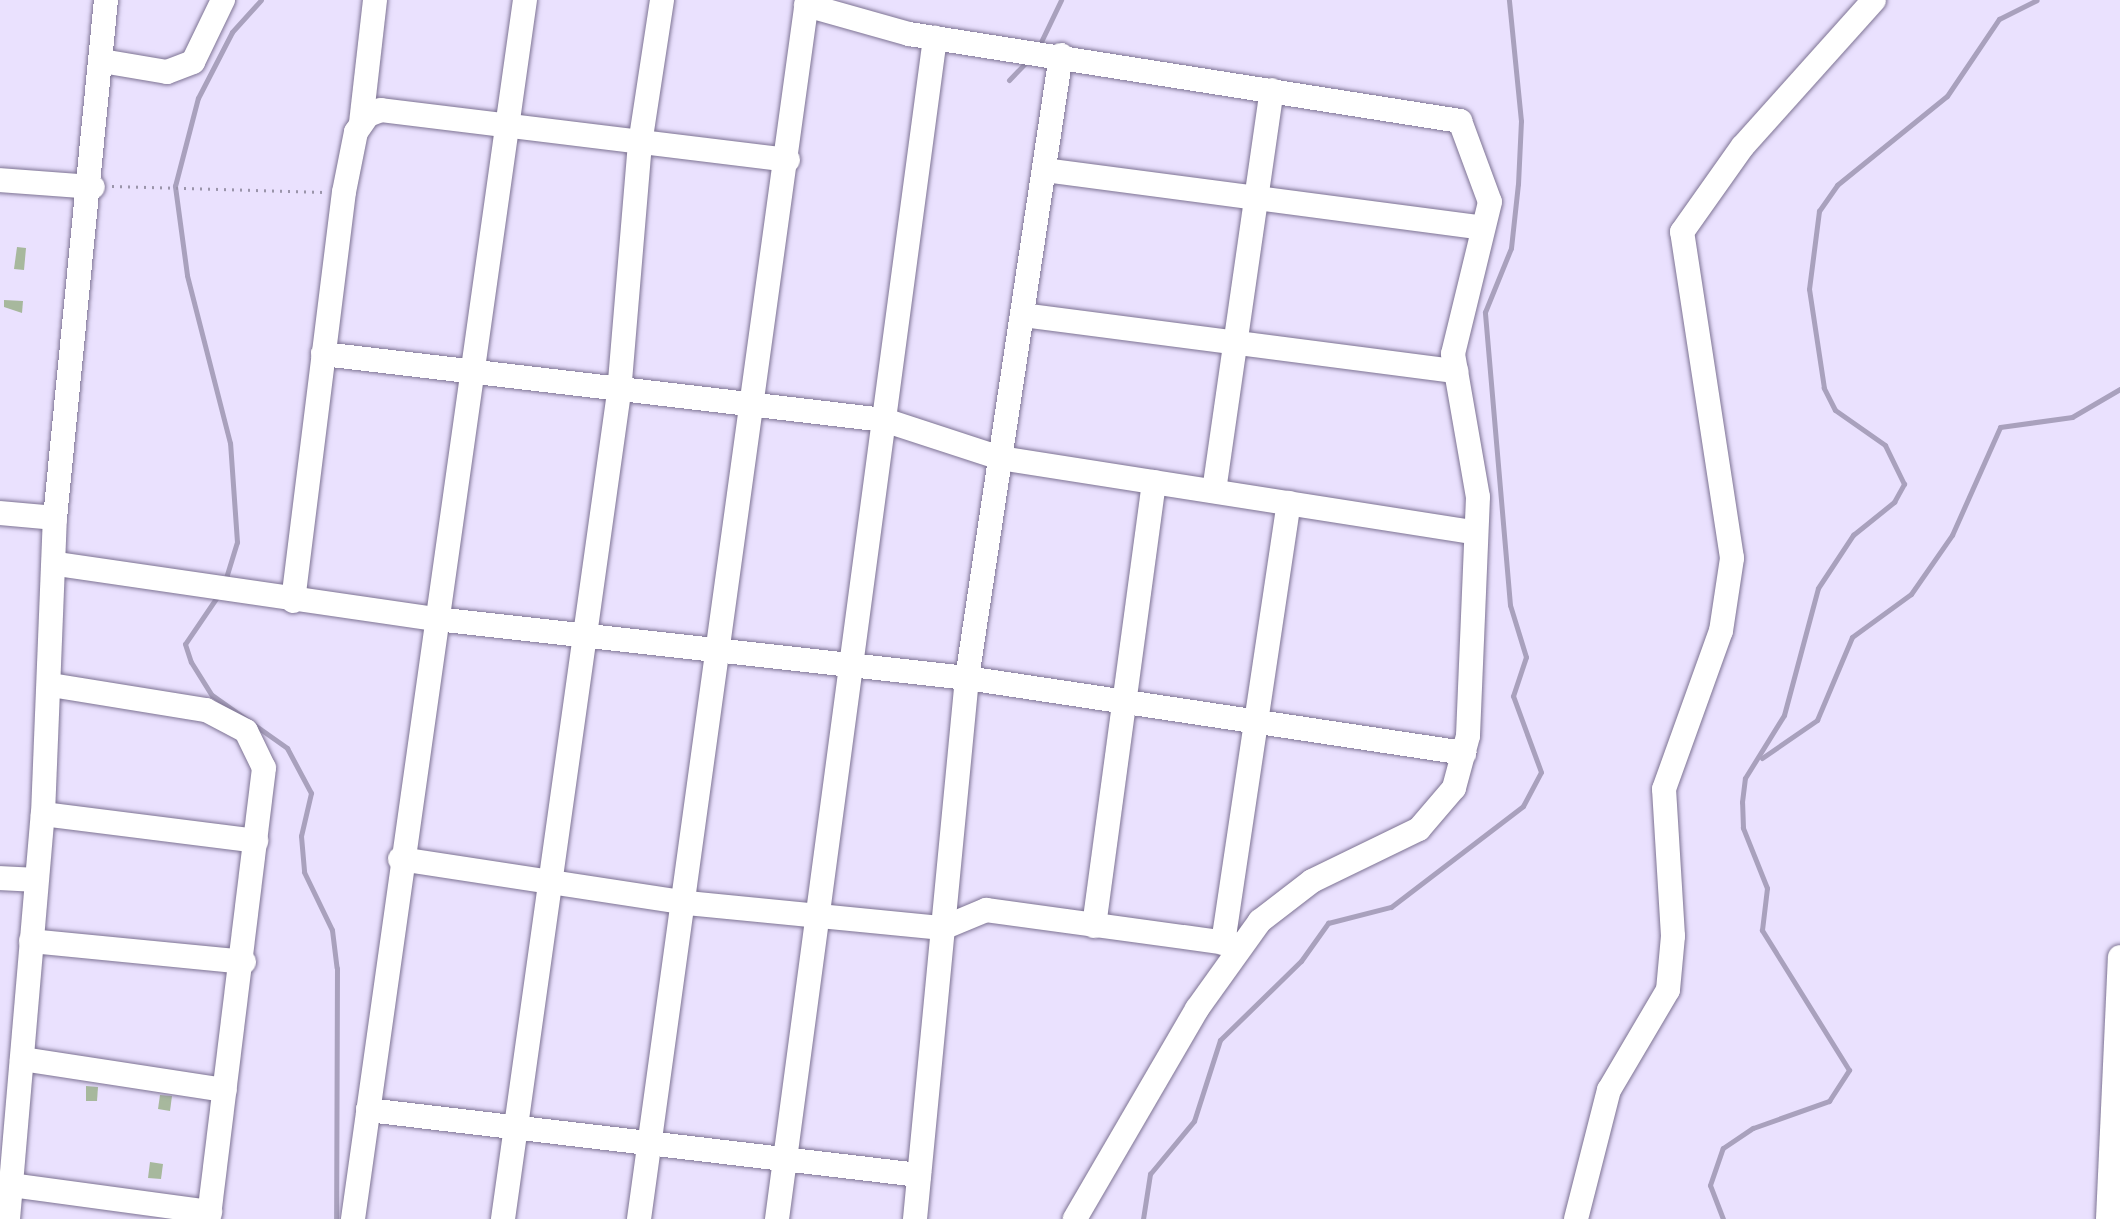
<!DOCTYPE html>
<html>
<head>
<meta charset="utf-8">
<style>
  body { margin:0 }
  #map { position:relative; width:2120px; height:1219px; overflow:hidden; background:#eae1fe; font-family:Manrope,sans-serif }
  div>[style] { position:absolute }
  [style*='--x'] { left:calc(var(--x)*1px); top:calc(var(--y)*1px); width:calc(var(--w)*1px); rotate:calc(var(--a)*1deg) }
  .stream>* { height:5px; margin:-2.5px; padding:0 2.5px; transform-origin:2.5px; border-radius:2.5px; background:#a9a1bd }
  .building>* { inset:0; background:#a7b89d }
  .path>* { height:3px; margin-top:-1.5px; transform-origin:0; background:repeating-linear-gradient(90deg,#9a94aa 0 2px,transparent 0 8px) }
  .roads { filter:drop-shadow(0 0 2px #7d7393) drop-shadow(0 0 2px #7d7393) }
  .minor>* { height:24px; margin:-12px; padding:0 12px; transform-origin:12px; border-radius:12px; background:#fff }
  span { translate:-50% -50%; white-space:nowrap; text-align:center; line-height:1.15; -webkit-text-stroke:6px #fff; paint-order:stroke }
</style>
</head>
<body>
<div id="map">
  <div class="stream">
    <div style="--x:1039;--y:46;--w:51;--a:-64.4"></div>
    <div style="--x:1009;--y:80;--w:28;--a:-46"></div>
    <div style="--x:225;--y:581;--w:41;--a:-72.9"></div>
    <div style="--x:237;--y:542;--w:99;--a:-94"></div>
    <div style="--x:230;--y:443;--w:173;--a:-104.4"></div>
    <div style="--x:187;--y:275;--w:90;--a:-97.7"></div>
    <div style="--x:175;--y:186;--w:91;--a:-75.4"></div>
    <div style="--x:198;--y:98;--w:74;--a:-62.7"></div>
    <div style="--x:232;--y:32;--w:43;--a:-47.8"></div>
    <div style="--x:219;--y:594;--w:60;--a:124.2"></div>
    <div style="--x:185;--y:644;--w:19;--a:72"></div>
    <div style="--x:191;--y:662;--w:39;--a:58"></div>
    <div style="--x:212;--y:695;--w:92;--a:35.2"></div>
    <div style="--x:287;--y:748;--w:51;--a:61.9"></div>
    <div style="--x:311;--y:793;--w:44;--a:103.1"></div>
    <div style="--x:301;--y:836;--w:36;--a:85"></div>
    <div style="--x:304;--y:872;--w:64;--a:64.2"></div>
    <div style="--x:332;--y:930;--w:38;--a:83"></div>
    <div style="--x:337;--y:968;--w:251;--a:90.2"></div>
    <div style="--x:1762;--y:758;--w:67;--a:-34.6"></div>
    <div style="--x:1817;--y:720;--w:90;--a:-67.1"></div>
    <div style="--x:1852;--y:637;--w:73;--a:-36.1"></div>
    <div style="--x:1911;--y:594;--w:72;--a:-55.2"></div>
    <div style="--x:1952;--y:535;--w:118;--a:-66"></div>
    <div style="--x:2000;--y:427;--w:73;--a:-7.9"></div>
    <div style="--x:2072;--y:417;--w:56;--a:-30.3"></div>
    <div style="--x:1143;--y:1219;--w:46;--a:-81.2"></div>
    <div style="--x:1150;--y:1174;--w:69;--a:-50.3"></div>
    <div style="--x:1194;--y:1121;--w:85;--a:-72.2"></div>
    <div style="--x:1220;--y:1040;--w:113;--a:-44.3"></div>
    <div style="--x:1301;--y:961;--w:47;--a:-54.6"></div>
    <div style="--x:1328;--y:923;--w:65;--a:-14.3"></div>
    <div style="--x:1391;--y:907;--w:166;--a:-37.4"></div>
    <div style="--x:1523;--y:806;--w:38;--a:-62"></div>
    <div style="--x:1541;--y:772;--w:81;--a:-110.2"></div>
    <div style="--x:1513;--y:696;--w:41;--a:-71.6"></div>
    <div style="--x:1526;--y:657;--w:54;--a:-107.1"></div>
    <div style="--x:1510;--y:605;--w:294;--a:-94.9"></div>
    <div style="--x:1485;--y:312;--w:69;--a:-67.9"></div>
    <div style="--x:1511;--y:248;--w:64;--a:-83.8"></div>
    <div style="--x:1518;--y:184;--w:63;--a:-87.3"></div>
    <div style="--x:1521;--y:121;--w:122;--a:-95.7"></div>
    <div style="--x:1723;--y:1219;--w:36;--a:-111"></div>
    <div style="--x:1710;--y:1185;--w:39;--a:-71"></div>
    <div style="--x:1723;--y:1148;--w:36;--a:-34"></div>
    <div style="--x:1753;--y:1128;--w:81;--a:-19.6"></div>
    <div style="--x:1829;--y:1101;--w:37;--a:-57"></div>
    <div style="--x:1849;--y:1070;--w:165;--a:-121.9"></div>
    <div style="--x:1762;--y:930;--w:42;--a:-83.2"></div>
    <div style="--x:1767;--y:888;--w:65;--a:-111.8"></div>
    <div style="--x:1743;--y:828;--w:26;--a:-92"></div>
    <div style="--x:1742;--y:802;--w:24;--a:-83"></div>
    <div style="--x:1745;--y:778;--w:74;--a:-58.2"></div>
    <div style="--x:1784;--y:715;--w:131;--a:-75"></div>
    <div style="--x:1818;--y:588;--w:64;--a:-56.6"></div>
    <div style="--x:1853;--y:535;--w:53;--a:-38.8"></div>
    <div style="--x:1894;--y:502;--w:21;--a:-61"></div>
    <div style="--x:1904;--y:484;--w:43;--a:-116"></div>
    <div style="--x:1885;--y:445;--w:61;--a:-145"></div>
    <div style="--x:1835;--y:410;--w:25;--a:-117"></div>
    <div style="--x:1824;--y:388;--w:100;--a:-98.6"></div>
    <div style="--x:1809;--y:289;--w:79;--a:-82.7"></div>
    <div style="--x:1819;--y:211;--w:32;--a:-55"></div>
    <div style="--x:1837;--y:185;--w:141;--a:-39"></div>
    <div style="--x:1947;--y:96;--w:93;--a:-56"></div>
    <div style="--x:1999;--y:19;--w:42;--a:-26.6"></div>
  </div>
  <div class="building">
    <div style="clip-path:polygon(17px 247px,26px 248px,24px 270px,14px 269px)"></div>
    <div style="clip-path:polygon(4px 300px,23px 301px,22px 313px,4px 307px)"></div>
    <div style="clip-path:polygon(86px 1086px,98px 1087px,97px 1101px,86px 1101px)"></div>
    <div style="clip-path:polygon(160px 1095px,172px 1096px,170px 1111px,158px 1109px)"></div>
    <div style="clip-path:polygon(150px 1162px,163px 1164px,161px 1179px,148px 1178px)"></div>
  </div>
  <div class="path">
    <div style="--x:112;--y:186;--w:212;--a:1.6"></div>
  </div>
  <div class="roads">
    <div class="minor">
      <div style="--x:806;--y:5;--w:107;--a:15.7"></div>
      <div style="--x:909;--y:34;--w:558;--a:8.97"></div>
      <div style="--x:1460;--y:121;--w:86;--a:69.7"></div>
      <div style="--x:1490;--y:202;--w:156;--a:103.7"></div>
      <div style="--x:1453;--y:354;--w:145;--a:80.1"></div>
      <div style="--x:1478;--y:497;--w:239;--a:92.4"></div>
      <div style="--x:1468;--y:736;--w:54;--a:105.1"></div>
      <div style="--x:1454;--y:788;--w:54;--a:130.5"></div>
      <div style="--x:1419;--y:829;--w:119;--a:154.1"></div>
      <div style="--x:1312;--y:881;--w:66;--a:142.4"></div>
      <div style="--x:1260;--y:921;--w:108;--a:125.6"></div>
      <div style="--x:1197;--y:1009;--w:243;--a:120.2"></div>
      <div style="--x:102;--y:61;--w:66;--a:9.6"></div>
      <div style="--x:167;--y:72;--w:28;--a:-21"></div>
      <div style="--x:193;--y:62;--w:69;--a:-64.2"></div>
      <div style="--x:361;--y:123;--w:124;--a:-83.5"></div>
      <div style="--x:1044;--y:170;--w:442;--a:7.5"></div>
      <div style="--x:0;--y:180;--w:93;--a:4.3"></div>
      <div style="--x:1022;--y:315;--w:438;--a:7.4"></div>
      <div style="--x:323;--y:354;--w:565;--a:6.71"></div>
      <div style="--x:884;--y:420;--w:122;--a:18.1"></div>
      <div style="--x:1000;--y:458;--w:481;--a:8.9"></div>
      <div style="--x:1214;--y:491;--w:405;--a:-81.8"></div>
      <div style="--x:0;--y:513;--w:55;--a:5.2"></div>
      <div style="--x:58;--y:564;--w:382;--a:8.3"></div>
      <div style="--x:436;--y:619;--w:534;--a:6.34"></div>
      <div style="--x:967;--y:678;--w:503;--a:8.58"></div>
      <div style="--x:293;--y:601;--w:412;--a:-82.9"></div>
      <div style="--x:344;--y:192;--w:61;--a:-78.7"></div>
      <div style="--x:356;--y:132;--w:21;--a:-55"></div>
      <div style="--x:368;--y:115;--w:14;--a:-21"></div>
      <div style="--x:381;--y:110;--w:410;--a:7"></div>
      <div style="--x:51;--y:685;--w:157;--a:9.2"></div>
      <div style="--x:206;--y:710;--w:45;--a:27.7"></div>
      <div style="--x:246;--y:731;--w:41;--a:64.1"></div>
      <div style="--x:264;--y:768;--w:454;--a:97"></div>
      <div style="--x:43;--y:814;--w:215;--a:7.2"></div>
      <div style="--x:400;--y:859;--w:290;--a:8.7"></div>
      <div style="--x:687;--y:903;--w:257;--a:5.6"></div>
      <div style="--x:943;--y:928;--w:47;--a:-22.7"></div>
      <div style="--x:986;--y:910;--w:258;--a:7.8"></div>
      <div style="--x:0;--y:878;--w:36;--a:3"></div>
      <div style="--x:1094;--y:926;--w:448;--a:-82.3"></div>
      <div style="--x:31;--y:941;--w:214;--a:5.6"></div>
      <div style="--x:1223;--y:943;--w:445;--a:-81.5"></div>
      <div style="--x:22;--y:1059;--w:205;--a:8.7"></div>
      <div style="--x:368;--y:1110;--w:555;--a:6.73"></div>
      <div style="--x:11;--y:1185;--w:201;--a:7.7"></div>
      <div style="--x:8;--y:1219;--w:407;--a:-85.1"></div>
      <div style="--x:43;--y:814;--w:296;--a:-87.7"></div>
      <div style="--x:55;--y:518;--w:521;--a:-84.38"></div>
      <div style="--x:353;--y:1219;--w:1231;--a:-81.97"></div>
      <div style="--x:503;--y:1219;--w:834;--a:-82.01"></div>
      <div style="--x:619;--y:393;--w:250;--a:-85.2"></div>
      <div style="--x:640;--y:144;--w:146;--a:-81.3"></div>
      <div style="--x:639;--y:1219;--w:1231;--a:-82.15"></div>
      <div style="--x:777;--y:1219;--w:1192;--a:-82.38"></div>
      <div style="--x:915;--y:1219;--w:543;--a:-84.51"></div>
      <div style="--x:967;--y:678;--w:630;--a:-81.42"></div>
      <div style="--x:1576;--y:1219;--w:133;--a:-75.7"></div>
      <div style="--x:1609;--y:1090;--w:116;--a:-59.5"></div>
      <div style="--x:1668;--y:990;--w:54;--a:-84.7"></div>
      <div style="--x:1673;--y:936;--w:147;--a:-93.5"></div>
      <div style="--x:1664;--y:789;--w:168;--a:-70.2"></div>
      <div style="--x:1721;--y:631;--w:74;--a:-81.4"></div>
      <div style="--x:1732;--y:558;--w:330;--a:-98.7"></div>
      <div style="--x:1682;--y:232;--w:105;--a:-54.7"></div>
      <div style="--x:1743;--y:146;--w:196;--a:-48.1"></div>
      <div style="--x:2108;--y:1219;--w:262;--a:-87.4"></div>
    </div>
  </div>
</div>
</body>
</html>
